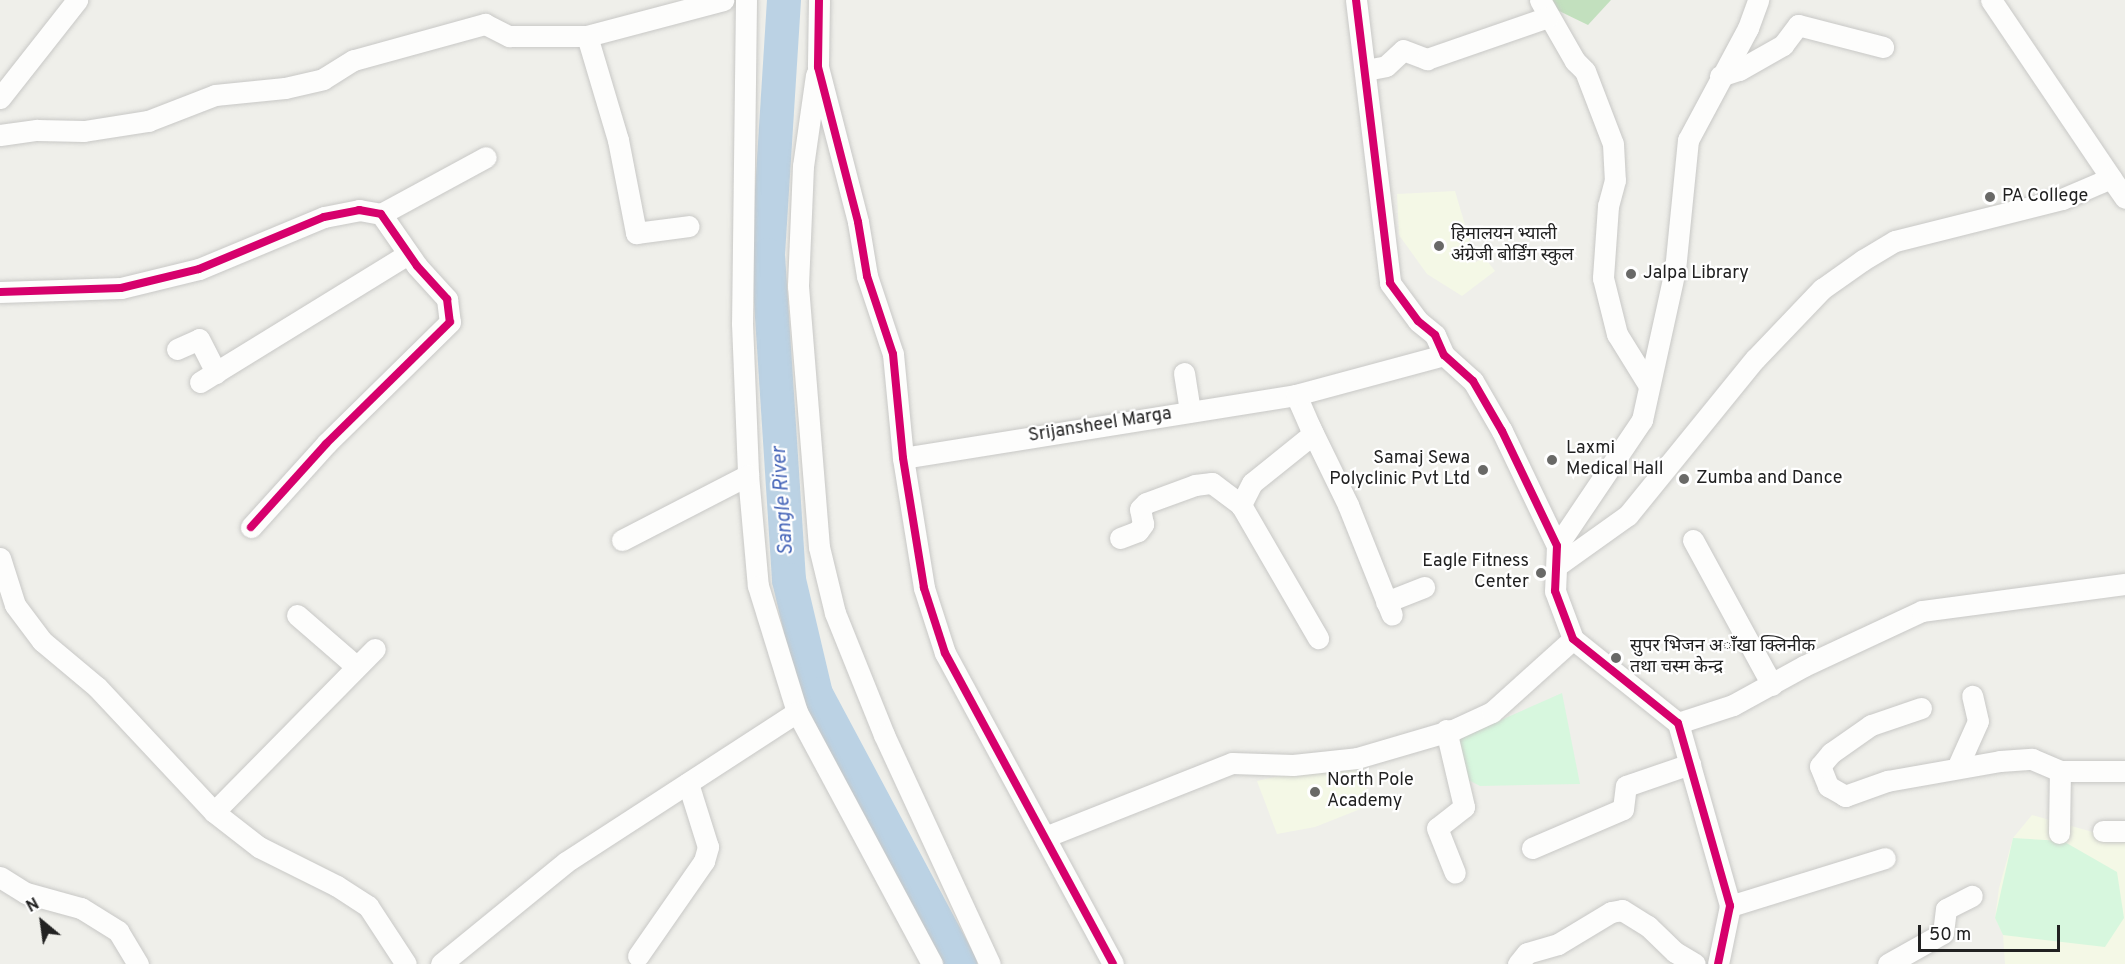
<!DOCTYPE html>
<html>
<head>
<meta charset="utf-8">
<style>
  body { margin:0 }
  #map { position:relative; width:2125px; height:964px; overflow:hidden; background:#efefea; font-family:Overpass,"Noto Sans Devanagari",sans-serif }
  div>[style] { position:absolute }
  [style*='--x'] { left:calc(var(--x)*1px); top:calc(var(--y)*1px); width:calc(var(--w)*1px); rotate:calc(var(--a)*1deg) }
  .education>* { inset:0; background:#f4f8e6 }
  .forest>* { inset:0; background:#c2e0be }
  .park>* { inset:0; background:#d7f7de }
  .river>* { height:34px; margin:-17px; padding:0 17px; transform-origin:17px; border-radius:17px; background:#bbd2e4 }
  .roads { filter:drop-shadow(0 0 2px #c8c8c6) drop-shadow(0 0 2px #c8c8c6) }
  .minor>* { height:21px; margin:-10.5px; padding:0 10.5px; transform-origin:10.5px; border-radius:10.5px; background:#fdfdfc }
  .cycleway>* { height:8px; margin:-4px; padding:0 4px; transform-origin:4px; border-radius:4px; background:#d6006c }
  .dots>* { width:16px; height:16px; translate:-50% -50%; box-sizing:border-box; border:3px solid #fff; border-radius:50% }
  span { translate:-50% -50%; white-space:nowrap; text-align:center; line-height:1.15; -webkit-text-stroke:4.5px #fff; paint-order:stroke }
  .poi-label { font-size:18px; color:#212121 }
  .left { translate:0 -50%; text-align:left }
  .right { translate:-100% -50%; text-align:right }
  .street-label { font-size:18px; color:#212121 }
  .water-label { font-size:20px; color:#4665b8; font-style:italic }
  .north { position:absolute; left:12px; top:892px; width:60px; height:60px; -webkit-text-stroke:4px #fff; paint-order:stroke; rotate:331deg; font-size:16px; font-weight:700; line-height:24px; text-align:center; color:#212121 }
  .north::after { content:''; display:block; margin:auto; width:21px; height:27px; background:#212121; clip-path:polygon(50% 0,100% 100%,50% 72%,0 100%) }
  .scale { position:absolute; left:1918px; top:925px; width:142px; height:27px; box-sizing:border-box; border:3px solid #212121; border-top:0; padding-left:8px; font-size:18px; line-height:21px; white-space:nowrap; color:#212121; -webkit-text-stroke:4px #fff; paint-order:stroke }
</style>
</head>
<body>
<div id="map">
  <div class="education">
    <div style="clip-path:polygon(1455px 191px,1476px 262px,1484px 257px,1495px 271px,1462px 296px,1427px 274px,1399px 235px,1397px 194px)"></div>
    <div style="clip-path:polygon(1357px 765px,1373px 804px,1315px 827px,1277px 834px,1257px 781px,1300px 771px)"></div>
    <div style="clip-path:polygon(2032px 815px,2125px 841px,2125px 964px,2005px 964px,2003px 935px,1995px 918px,1999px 888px,2013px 838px)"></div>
  </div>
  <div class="forest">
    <div style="clip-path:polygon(1552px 0,1611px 0,1588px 25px,1555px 9px)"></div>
  </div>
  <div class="park">
    <div style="clip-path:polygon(1562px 693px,1580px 784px,1480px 786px,1461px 776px,1451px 742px)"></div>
    <div style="clip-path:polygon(2013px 838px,2063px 841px,2117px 872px,2124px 918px,2105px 947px,2003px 935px,1995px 918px)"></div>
  </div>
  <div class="river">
    <div style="--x:784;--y:0;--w:256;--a:93.6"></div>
    <div style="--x:768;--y:255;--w:326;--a:86.3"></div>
    <div style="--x:789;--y:580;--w:117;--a:76.7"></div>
    <div style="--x:816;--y:694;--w:306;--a:61.9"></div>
  </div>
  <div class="roads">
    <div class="minor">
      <div style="--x:746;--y:0;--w:323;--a:90.7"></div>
      <div style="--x:742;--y:323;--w:152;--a:87.7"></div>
      <div style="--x:748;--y:475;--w:111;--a:84.9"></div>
      <div style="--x:758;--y:586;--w:132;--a:72.8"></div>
      <div style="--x:797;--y:712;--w:286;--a:61.8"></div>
      <div style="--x:819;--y:0;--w:67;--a:90.9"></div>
      <div style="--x:818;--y:67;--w:160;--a:75.5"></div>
      <div style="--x:858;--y:222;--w:55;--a:80.5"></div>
      <div style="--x:867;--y:276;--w:82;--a:71.6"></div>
      <div style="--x:893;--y:354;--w:104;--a:84.5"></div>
      <div style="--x:903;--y:458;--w:132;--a:80.8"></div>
      <div style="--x:924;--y:588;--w:68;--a:72.1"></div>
      <div style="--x:945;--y:653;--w:353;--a:61.6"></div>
      <div style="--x:1356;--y:0;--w:285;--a:83.1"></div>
      <div style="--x:1390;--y:283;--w:47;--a:53.6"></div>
      <div style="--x:1418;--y:321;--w:22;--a:39"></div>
      <div style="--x:1435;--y:335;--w:22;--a:66"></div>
      <div style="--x:1444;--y:355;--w:39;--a:42"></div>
      <div style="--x:1473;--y:381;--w:58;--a:59.9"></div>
      <div style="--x:1502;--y:431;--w:127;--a:64.4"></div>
      <div style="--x:1557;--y:546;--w:45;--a:92.5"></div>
      <div style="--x:1555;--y:591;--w:51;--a:69.4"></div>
      <div style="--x:1573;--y:639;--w:134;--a:38.7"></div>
      <div style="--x:1678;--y:723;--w:190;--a:74.1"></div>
      <div style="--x:1730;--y:906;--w:59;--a:101.7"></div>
      <div style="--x:1540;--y:0;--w:70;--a:60.2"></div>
      <div style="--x:1575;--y:61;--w:14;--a:45"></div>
      <div style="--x:1585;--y:71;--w:78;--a:69"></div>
      <div style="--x:1613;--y:144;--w:36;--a:87"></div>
      <div style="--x:1615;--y:180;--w:27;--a:105"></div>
      <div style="--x:1608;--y:206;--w:72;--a:94"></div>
      <div style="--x:1603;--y:278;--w:58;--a:76"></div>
      <div style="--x:1617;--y:334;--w:59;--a:58.2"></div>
      <div style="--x:1991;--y:0;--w:215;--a:56"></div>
      <div style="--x:587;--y:36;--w:109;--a:73.4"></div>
      <div style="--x:618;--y:140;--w:95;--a:79"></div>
      <div style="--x:636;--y:233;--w:53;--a:-7.5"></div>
      <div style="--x:1366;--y:70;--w:20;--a:-11"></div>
      <div style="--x:1386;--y:66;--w:23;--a:-43"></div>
      <div style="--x:1403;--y:50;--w:26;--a:21"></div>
      <div style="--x:1427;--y:59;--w:128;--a:-19.1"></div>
      <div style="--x:816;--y:75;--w:92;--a:98.1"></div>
      <div style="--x:803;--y:166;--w:120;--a:92.4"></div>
      <div style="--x:798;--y:286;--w:262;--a:85.4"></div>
      <div style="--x:819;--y:547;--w:68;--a:76.4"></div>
      <div style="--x:835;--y:613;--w:131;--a:68.1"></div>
      <div style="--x:884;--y:735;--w:252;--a:65.2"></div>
      <div style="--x:1720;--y:76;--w:20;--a:-18"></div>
      <div style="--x:1739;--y:70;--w:51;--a:-29.6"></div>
      <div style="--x:1783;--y:45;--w:25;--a:-53"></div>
      <div style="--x:1798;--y:25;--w:88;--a:14.5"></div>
      <div style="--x:0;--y:98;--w:125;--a:-51.8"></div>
      <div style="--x:0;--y:135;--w:37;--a:-8"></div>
      <div style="--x:37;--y:130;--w:47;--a:1.2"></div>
      <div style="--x:84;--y:131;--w:65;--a:-8.9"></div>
      <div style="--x:148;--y:121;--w:72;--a:-21.2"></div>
      <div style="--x:215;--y:95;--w:70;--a:-5.7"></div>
      <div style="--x:285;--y:88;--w:39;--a:-13"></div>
      <div style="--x:323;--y:79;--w:36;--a:-32"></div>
      <div style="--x:354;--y:60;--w:136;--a:-15.4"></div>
      <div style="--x:485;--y:24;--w:27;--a:27"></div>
      <div style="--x:509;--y:36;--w:78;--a:0"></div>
      <div style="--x:587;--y:36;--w:141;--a:-14.8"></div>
      <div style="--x:381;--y:214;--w:119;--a:-28.5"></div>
      <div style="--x:0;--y:292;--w:121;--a:-1.9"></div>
      <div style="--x:121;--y:288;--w:80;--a:-13.7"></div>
      <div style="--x:199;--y:269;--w:135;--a:-22.6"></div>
      <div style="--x:324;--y:217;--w:36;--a:-11"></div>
      <div style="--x:359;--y:210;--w:22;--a:10"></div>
      <div style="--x:381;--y:214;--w:63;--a:55.3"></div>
      <div style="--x:417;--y:266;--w:45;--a:47.7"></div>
      <div style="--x:447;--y:299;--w:23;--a:83"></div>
      <div style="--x:450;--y:322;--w:174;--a:135.5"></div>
      <div style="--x:326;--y:444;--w:112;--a:132.1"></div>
      <div style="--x:177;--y:349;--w:24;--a:-24"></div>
      <div style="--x:199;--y:339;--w:38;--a:63"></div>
      <div style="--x:1184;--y:373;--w:39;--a:81"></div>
      <div style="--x:200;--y:382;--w:244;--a:-31.6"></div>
      <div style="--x:1296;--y:395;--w:43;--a:66.4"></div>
      <div style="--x:1313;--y:434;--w:78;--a:141.2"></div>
      <div style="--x:1252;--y:483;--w:25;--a:117"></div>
      <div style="--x:1241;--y:505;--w:154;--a:59.9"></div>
      <div style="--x:1310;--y:427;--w:87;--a:64"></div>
      <div style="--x:1348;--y:505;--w:118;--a:68.2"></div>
      <div style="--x:903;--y:458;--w:398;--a:-9.1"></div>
      <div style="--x:1296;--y:395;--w:153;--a:-15.1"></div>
      <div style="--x:1120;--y:538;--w:19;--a:-21"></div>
      <div style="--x:1138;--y:531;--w:9;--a:-54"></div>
      <div style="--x:1143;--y:524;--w:15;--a:-101"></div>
      <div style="--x:1140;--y:509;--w:8;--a:-45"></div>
      <div style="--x:1146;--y:503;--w:52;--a:-20.2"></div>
      <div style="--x:1195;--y:485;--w:17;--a:-7"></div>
      <div style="--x:1212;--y:483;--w:36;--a:37"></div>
      <div style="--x:622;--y:540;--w:142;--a:-27.3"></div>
      <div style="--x:1693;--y:540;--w:165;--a:61.4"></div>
      <div style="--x:1557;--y:546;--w:152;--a:-56"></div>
      <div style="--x:1642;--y:420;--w:154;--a:-77.6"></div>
      <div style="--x:1675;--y:270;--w:131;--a:-84.3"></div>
      <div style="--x:1688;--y:140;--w:127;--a:-61.8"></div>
      <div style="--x:1748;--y:28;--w:30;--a:-70"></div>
      <div style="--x:0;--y:558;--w:49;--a:72.3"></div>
      <div style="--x:15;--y:605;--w:45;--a:53.1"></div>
      <div style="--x:42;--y:641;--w:72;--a:39.9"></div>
      <div style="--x:97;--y:687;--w:171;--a:46.9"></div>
      <div style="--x:214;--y:812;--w:57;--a:37.9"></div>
      <div style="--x:259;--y:847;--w:87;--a:26.6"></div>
      <div style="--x:337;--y:886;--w:37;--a:33"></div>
      <div style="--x:368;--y:906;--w:69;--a:56.8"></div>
      <div style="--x:1558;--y:565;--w:86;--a:-35.5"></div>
      <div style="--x:1628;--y:515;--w:201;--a:-50.9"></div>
      <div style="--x:1755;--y:359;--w:97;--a:-46.3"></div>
      <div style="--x:1822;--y:289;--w:50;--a:-35.3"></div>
      <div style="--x:1863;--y:260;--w:37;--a:-31"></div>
      <div style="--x:1895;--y:241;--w:172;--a:-14.1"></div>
      <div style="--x:2062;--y:199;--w:53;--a:-23.2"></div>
      <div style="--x:2111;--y:178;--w:24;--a:55"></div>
      <div style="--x:1386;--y:602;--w:41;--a:-21.5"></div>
      <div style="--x:297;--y:615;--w:79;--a:40.9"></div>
      <div style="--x:1921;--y:708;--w:53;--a:161.2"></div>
      <div style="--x:1871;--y:725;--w:49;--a:145"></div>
      <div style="--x:1831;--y:753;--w:17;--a:130"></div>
      <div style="--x:1820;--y:766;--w:22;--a:68"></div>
      <div style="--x:1828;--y:786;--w:20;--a:30"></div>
      <div style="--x:1845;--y:796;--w:45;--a:-19.7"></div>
      <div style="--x:1887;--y:781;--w:115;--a:-10"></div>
      <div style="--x:2000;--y:761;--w:32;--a:-4"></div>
      <div style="--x:2032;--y:759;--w:30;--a:23"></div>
      <div style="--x:2060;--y:771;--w:65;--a:0"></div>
      <div style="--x:1678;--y:723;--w:58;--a:-18.1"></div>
      <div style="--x:1733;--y:705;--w:81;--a:-28.8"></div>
      <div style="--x:1804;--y:666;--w:130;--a:-25"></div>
      <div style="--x:1922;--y:611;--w:205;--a:-7.6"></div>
      <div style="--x:1446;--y:730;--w:79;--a:76.8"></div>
      <div style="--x:1464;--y:807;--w:34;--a:142"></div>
      <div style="--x:1437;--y:828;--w:48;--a:68.2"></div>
      <div style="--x:1957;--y:768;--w:51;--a:-65.9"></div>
      <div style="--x:1978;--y:721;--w:26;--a:-103"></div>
      <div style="--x:214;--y:812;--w:229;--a:-45.4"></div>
      <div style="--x:2103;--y:831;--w:22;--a:0"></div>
      <div style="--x:2059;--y:833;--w:62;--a:-89.1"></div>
      <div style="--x:1045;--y:837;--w:201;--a:-21.6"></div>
      <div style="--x:1232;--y:763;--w:61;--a:1.9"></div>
      <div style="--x:1293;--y:765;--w:64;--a:-6.2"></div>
      <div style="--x:1357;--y:758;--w:100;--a:-16.3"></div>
      <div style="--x:1453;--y:730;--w:43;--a:-24.8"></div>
      <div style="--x:1492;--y:712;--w:109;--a:-42"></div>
      <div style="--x:1532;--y:848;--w:99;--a:-23.2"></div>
      <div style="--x:1623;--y:809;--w:23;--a:-83"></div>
      <div style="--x:1626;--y:786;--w:68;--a:-19"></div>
      <div style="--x:0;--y:877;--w:31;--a:32"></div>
      <div style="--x:26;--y:893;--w:57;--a:15.3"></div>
      <div style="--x:81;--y:908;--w:44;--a:31.9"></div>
      <div style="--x:118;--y:931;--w:39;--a:59"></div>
      <div style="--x:1730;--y:906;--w:162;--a:-17.2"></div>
      <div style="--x:638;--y:956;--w:116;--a:-55.2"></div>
      <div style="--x:704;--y:861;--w:15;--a:-74"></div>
      <div style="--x:708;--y:847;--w:67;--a:-107.4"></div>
      <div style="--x:441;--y:964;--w:161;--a:-39.2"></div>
      <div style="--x:566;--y:862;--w:275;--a:-33"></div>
      <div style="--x:1518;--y:964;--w:14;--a:-51"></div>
      <div style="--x:1527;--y:953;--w:32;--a:-16"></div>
      <div style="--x:1558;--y:944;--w:62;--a:-31.1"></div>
      <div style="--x:1611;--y:912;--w:11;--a:-10"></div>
      <div style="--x:1622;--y:910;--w:31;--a:32"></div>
      <div style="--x:1648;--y:926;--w:37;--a:44"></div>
      <div style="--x:1675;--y:952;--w:23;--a:31"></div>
      <div style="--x:1888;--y:964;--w:63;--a:-29.4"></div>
      <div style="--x:1943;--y:933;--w:24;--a:-83"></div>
      <div style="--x:1946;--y:909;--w:29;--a:-27"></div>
    </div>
  </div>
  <div class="cycleway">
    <div style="--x:819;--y:0;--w:67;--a:90.9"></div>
    <div style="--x:818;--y:67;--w:160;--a:75.5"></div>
    <div style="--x:858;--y:222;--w:55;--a:80.5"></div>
    <div style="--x:867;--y:276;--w:82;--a:71.6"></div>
    <div style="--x:893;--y:354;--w:104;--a:84.5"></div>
    <div style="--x:903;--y:458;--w:132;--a:80.8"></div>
    <div style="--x:924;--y:588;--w:68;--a:72.1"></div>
    <div style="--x:945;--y:653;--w:353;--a:61.6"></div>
    <div style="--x:1356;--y:0;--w:285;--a:83.1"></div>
    <div style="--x:1390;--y:283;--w:47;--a:53.6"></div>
    <div style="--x:1418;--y:321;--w:22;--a:39"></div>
    <div style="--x:1435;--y:335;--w:22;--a:66"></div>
    <div style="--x:1444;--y:355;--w:39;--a:42"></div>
    <div style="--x:1473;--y:381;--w:58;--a:59.9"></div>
    <div style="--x:1502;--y:431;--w:127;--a:64.4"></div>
    <div style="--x:1557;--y:546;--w:45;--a:92.5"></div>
    <div style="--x:1555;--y:591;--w:51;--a:69.4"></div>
    <div style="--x:1573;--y:639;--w:134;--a:38.7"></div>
    <div style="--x:1678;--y:723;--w:190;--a:74.1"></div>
    <div style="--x:1730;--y:906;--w:59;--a:101.7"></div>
    <div style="--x:0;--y:292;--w:121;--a:-1.9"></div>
    <div style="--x:121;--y:288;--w:80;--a:-13.7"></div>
    <div style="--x:199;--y:269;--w:135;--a:-22.6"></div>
    <div style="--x:324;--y:217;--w:36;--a:-11"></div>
    <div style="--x:359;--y:210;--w:22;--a:10"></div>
    <div style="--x:381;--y:214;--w:63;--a:55.3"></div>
    <div style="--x:417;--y:266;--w:45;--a:47.7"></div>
    <div style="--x:447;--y:299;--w:23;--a:83"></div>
    <div style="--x:450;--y:322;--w:174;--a:135.5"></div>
    <div style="--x:326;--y:444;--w:112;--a:132.1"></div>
  </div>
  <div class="dots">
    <div style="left:1990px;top:197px;background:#696967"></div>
    <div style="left:1439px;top:246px;background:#696967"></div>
    <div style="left:1631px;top:274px;background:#696967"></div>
    <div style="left:1552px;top:460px;background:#696967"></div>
    <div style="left:1483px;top:470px;background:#696967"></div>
    <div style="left:1684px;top:479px;background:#696967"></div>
    <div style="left:1541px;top:573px;background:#696967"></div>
    <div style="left:1616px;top:658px;background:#696967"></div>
    <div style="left:1315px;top:792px;background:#696967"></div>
  </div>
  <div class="poi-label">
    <span class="left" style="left:2002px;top:197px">PA College</span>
    <span class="left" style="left:1451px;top:246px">हिमालयन भ्याली<br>अंग्रेजी बोर्डिंग स्कुल</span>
    <span class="left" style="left:1643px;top:274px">Jalpa Library</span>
    <span class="left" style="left:1566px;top:460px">Laxmi<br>Medical Hall</span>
    <span class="right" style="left:1470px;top:470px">Samaj Sewa<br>Polyclinic Pvt Ltd</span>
    <span class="left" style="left:1696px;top:479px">Zumba and Dance</span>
    <span class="right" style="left:1529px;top:573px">Eagle Fitness<br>Center</span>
    <span class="left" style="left:1630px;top:658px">सुपर भिजन अाँखा क्लिनीक<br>तथा चस्म केन्द्र</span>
    <span class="left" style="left:1327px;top:792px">North Pole<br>Academy</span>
  </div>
  <div class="street-label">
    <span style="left:1100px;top:426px;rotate:-9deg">Srijansheel Marga</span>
  </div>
  <div class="water-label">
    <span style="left:784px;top:501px;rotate:-94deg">Sangle River</span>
  </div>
  <div class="north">N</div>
  <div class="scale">50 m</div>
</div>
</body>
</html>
